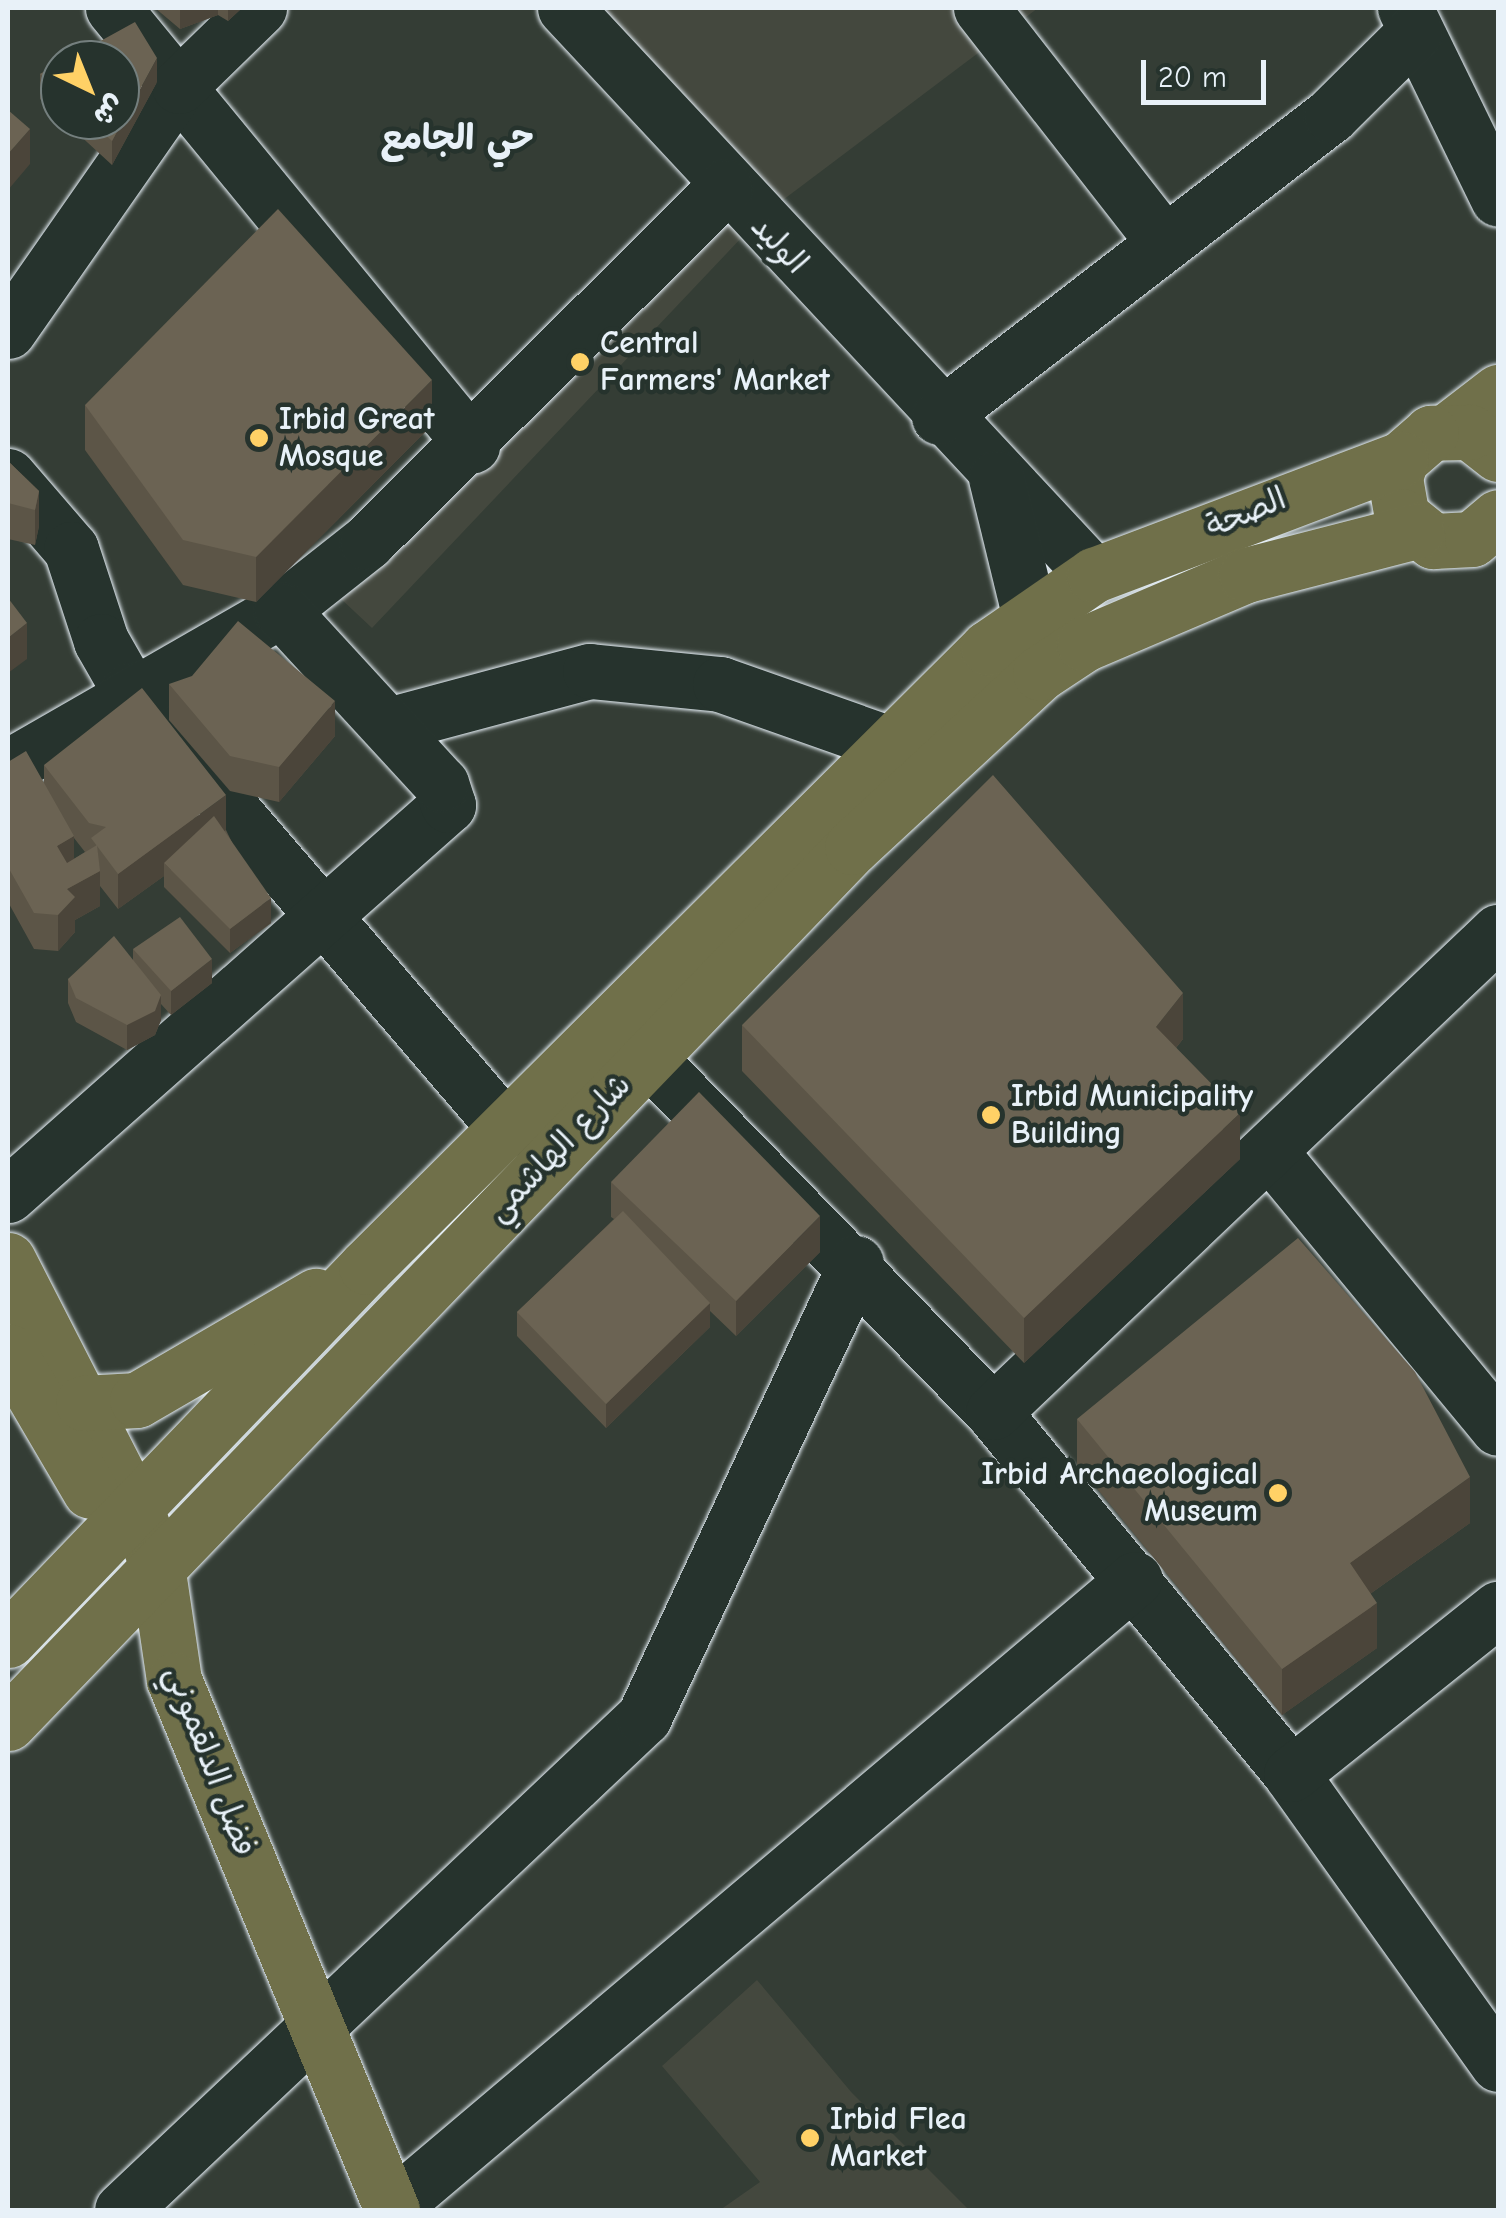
<!DOCTYPE html>
<html>
<head>
<meta charset="utf-8">
<style>
  body { margin:0 }
  #map { position:relative; width:1506px; height:2218px; overflow:hidden; background:#343d35; font-family:"Comic Neue","Playpen Sans Arabic",sans-serif }
  div>[style] { position:absolute }
  [style*='--x'] { left:calc(var(--x)*1px); top:calc(var(--y)*1px); width:calc(var(--w)*1px); rotate:calc(var(--a)*1deg) }
  .built>* { inset:0; background:#44483e }
  .roads { filter:drop-shadow(0 0 2px #e8f1f8) drop-shadow(0 0 2px #e8f1f8) }
  .minor>* { height:55px; margin:-27.5px; padding:0 27.5px; transform-origin:27.5px; border-radius:27.5px; background:#26332d }
  .major>* { height:55px; margin:-27.5px; padding:0 27.5px; transform-origin:27.5px; border-radius:27.5px; background:#70704a }
  .wall>* { inset:0; background:#5c5547 }
  .shaded-wall>* { inset:0; background:#4b453a }
  .building>* { inset:0; background:#6b6353 }
  .dots>* { width:28px; height:28px; translate:-50% -50%; box-sizing:border-box; border:5px solid #26332d; border-radius:50% }
  span { translate:-50% -50%; white-space:nowrap; text-align:center; line-height:1.15; -webkit-text-stroke:9px #26332d; paint-order:stroke }
  .street-label { font-size:32px; color:#e8f1f8 }
  .poi-label { font-size:32px; color:#e8f1f8; font-weight:700 }
  .left { translate:0 -50%; text-align:left }
  .right { translate:-100% -50%; text-align:right }
  .neighbourhood-label { font-size:35px; color:#e8f1f8; font-weight:700 }
  .frame { position:absolute; inset:0; border:10px solid #e8f1f8; pointer-events:none }
  .north { position:absolute; left:40px; top:40px; width:100px; height:100px; box-sizing:border-box; background:#26332d; border:2px solid #747f7e; border-radius:50%; rotate:137deg; font-size:28px; font-weight:700; line-height:40px; text-align:center; color:#e8f1f8 }
  .north::after { content:''; display:block; margin:auto; width:35px; height:45px; background:#ffd166; clip-path:polygon(50% 0,100% 100%,50% 72%,0 100%) }
  .scale { position:absolute; left:1141px; top:60px; width:125px; height:45px; box-sizing:border-box; border:5px solid #e8f1f8; border-top:0; padding-left:12px; font-size:30px; line-height:35px; white-space:nowrap; color:#e8f1f8; -webkit-text-stroke:8px #26332d; paint-order:stroke }
</style>
</head>
<body>
<div id="map">
  <div class="built">
    <div style="clip-path:polygon(576px 8px,1038px 8px,763px 215px,372px 628px,323px 582px,724px 173px)"></div>
    <div style="clip-path:polygon(757px 1980px,852px 2093px,969px 2210px,720px 2210px,760px 2182px,662px 2066px)"></div>
  </div>
  <div class="roads">
    <div class="minor">
      <div style="--x:113;--y:8;--w:566;--a:50.6"></div>
      <div style="--x:565;--y:8;--w:775;--a:46.99"></div>
      <div style="--x:981;--y:8;--w:297;--a:52"></div>
      <div style="--x:1405;--y:8;--w:212;--a:64"></div>
      <div style="--x:8;--y:331;--w:299;--a:-55.1"></div>
      <div style="--x:179;--y:86;--w:112;--a:-44.3"></div>
      <div style="--x:939;--y:417;--w:495;--a:-37.6"></div>
      <div style="--x:1331;--y:115;--w:118;--a:-44.7"></div>
      <div style="--x:8;--y:476;--w:96;--a:49.2"></div>
      <div style="--x:71;--y:549;--w:97;--a:71.9"></div>
      <div style="--x:101;--y:641;--w:56;--a:60.3"></div>
      <div style="--x:129;--y:690;--w:580;--a:49.33"></div>
      <div style="--x:996;--y:478;--w:139;--a:76.3"></div>
      <div style="--x:388;--y:725;--w:209;--a:-15"></div>
      <div style="--x:590;--y:671;--w:131;--a:5.7"></div>
      <div style="--x:720;--y:684;--w:178;--a:19.4"></div>
      <div style="--x:8;--y:767;--w:315;--a:-29.9"></div>
      <div style="--x:281;--y:610;--w:110;--a:-38.3"></div>
      <div style="--x:367;--y:542;--w:504;--a:-44.76"></div>
      <div style="--x:614;--y:1023;--w:543;--a:45.75"></div>
      <div style="--x:993;--y:1412;--w:469;--a:50.5"></div>
      <div style="--x:1291;--y:1774;--w:356;--a:54.5"></div>
      <div style="--x:1269;--y:1151;--w:359;--a:50.4"></div>
      <div style="--x:8;--y:1195;--w:588;--a:-41.55"></div>
      <div style="--x:448;--y:805;--w:22;--a:-108"></div>
      <div style="--x:441;--y:784;--w:236;--a:-132.6"></div>
      <div style="--x:993;--y:1412;--w:697;--a:-43.55"></div>
      <div style="--x:1291;--y:1774;--w:265;--a:-38.6"></div>
      <div style="--x:391;--y:2208;--w:974;--a:-40.21"></div>
      <div style="--x:122;--y:2210;--w:718;--a:-43.36"></div>
      <div style="--x:644;--y:1717;--w:501;--a:-64.97"></div>
    </div>
    <div class="major">
      <div style="--x:1450;--y:429;--w:61;--a:-37.6"></div>
      <div style="--x:1498;--y:454;--w:36;--a:-142"></div>
      <div style="--x:1470;--y:432;--w:39;--a:179"></div>
      <div style="--x:1431;--y:433;--w:40;--a:139"></div>
      <div style="--x:1401;--y:459;--w:20;--a:108"></div>
      <div style="--x:1395;--y:478;--w:39;--a:80"></div>
      <div style="--x:1402;--y:516;--w:40;--a:39"></div>
      <div style="--x:1433;--y:541;--w:39;--a:-3"></div>
      <div style="--x:1472;--y:539;--w:34;--a:-40"></div>
      <div style="--x:8;--y:1260;--w:283;--a:62.9"></div>
      <div style="--x:137;--y:1512;--w:57;--a:69.3"></div>
      <div style="--x:157;--y:1565;--w:116;--a:81.6"></div>
      <div style="--x:174;--y:1680;--w:573;--a:67.64"></div>
      <div style="--x:8;--y:1351;--w:162;--a:59.6"></div>
      <div style="--x:83;--y:1403;--w:54;--a:-3.2"></div>
      <div style="--x:137;--y:1400;--w:207;--a:-30.2"></div>
      <div style="--x:8;--y:1640;--w:517;--a:-46.18"></div>
      <div style="--x:366;--y:1267;--w:878;--a:-44.86"></div>
      <div style="--x:988;--y:648;--w:129;--a:-34.6"></div>
      <div style="--x:1094;--y:575;--w:328;--a:-20.7"></div>
      <div style="--x:8;--y:1723;--w:1216;--a:-46.07"></div>
      <div style="--x:852;--y:847;--w:256;--a:-42.8"></div>
      <div style="--x:1040;--y:673;--w:53;--a:-33.4"></div>
      <div style="--x:1084;--y:644;--w:176;--a:-23.1"></div>
      <div style="--x:1246;--y:575;--w:176;--a:-14.5"></div>
    </div>
  </div>
  <div class="wall">
    <div style="clip-path:polygon(155px 8px,242px 8px,228px 21px,218px 15px,180px 29px)"></div>
    <div style="clip-path:polygon(60px 63px,60px 117px,40px 99px,40px 74px)"></div>
    <div style="clip-path:polygon(157px 82px,112px 165px,63px 120px,120px 120px)"></div>
    <div style="clip-path:polygon(85px 405px,432px 425px,256px 602px,183px 585px,85px 450px)"></div>
    <div style="clip-path:polygon(8px 461px,39px 491px,39px 526px,35px 545px,8px 539px)"></div>
    <div style="clip-path:polygon(169px 684px,335px 736px,279px 802px,230px 791px,169px 720px)"></div>
    <div style="clip-path:polygon(evenodd,8px 762px,44px 783px,44px 765px,226px 830px,271px 923px,230px 953px,164px 887px,164px 876px,118px 909px,100px 886px,100px 906px,75px 920px,75px 932px,58px 951px,34px 949px,8px 902px,8px 762px,74px 838px,85px 852px,74px 859px,74px 838px)"></div>
    <div style="clip-path:polygon(133px 949px,212px 983px,171px 1015px,161px 1004px,161px 1020px,155px 1035px,127px 1050px,76px 1022px,68px 1003px,68px 979px,133px 960px)"></div>
    <div style="clip-path:polygon(742px 1025px,1183px 1039px,1176px 1048px,1240px 1159px,1024px 1363px,742px 1071px)"></div>
    <div style="clip-path:polygon(611px 1182px,820px 1252px,736px 1336px,710px 1311px,710px 1327px,606px 1428px,517px 1336px,517px 1312px,614px 1219px,611px 1217px)"></div>
    <div style="clip-path:polygon(1077px 1419px,1470px 1523px,1370px 1594px,1377px 1648px,1282px 1715px,1077px 1464px)"></div>
  </div>
  <div class="shaded-wall">
    <div style="clip-path:polygon(180px 8px,218px 8px,218px 15px,180px 29px)"></div>
    <div style="clip-path:polygon(228px 8px,242px 8px,228px 21px)"></div>
    <div style="clip-path:polygon(157px 58px,157px 82px,112px 165px,112px 141px)"></div>
    <div style="clip-path:polygon(30px 129px,30px 164px,8px 190px,8px 154px)"></div>
    <div style="clip-path:polygon(432px 380px,432px 425px,256px 602px,256px 557px)"></div>
    <div style="clip-path:polygon(39px 491px,39px 526px,35px 545px,35px 510px)"></div>
    <div style="clip-path:polygon(27px 623px,27px 659px,8px 673px,8px 638px)"></div>
    <div style="clip-path:polygon(335px 701px,335px 736px,279px 802px,279px 767px)"></div>
    <div style="clip-path:polygon(226px 795px,226px 830px,171px 870px,164px 863px,164px 876px,118px 909px,118px 874px)"></div>
    <div style="clip-path:polygon(74px 836px,74px 871px,57px 881px,57px 846px)"></div>
    <div style="clip-path:polygon(100px 871px,100px 906px,75px 920px,75px 932px,58px 951px,58px 915px,67px 889px)"></div>
    <div style="clip-path:polygon(271px 898px,271px 923px,230px 953px,230px 929px)"></div>
    <div style="clip-path:polygon(212px 959px,212px 983px,171px 1015px,171px 991px)"></div>
    <div style="clip-path:polygon(1183px 993px,1183px 1039px,1156px 1072px,1156px 1027px)"></div>
    <div style="clip-path:polygon(161px 995px,161px 1020px,155px 1035px,127px 1050px,127px 1025px)"></div>
    <div style="clip-path:polygon(1240px 1113px,1240px 1159px,1024px 1363px,1024px 1318px)"></div>
    <div style="clip-path:polygon(820px 1216px,820px 1252px,736px 1336px,736px 1301px)"></div>
    <div style="clip-path:polygon(710px 1303px,710px 1327px,606px 1428px,606px 1404px)"></div>
    <div style="clip-path:polygon(1470px 1477px,1470px 1523px,1350px 1608px,1350px 1563px)"></div>
    <div style="clip-path:polygon(1377px 1603px,1377px 1648px,1282px 1715px,1282px 1669px)"></div>
  </div>
  <div class="building">
    <div style="clip-path:polygon(135px 22px,157px 58px,112px 141px,90px 120px,120px 120px,120px 60px,66px 60px)"></div>
    <div style="clip-path:polygon(60px 63px,60px 93px,40px 74px)"></div>
    <div style="clip-path:polygon(8px 110px,30px 129px,8px 154px)"></div>
    <div style="clip-path:polygon(278px 209px,432px 380px,256px 557px,183px 540px,85px 405px)"></div>
    <div style="clip-path:polygon(8px 461px,39px 491px,35px 510px,8px 503px)"></div>
    <div style="clip-path:polygon(8px 598px,27px 623px,8px 638px)"></div>
    <div style="clip-path:polygon(238px 621px,335px 701px,279px 767px,230px 756px,169px 684px,192px 676px)"></div>
    <div style="clip-path:polygon(142px 688px,226px 795px,118px 874px,91px 838px,106px 827px,89px 823px,44px 765px)"></div>
    <div style="clip-path:polygon(26px 751px,74px 836px,57px 846px,67px 863px,97px 845px,100px 871px,67px 889px,75px 897px,58px 915px,34px 913px,8px 867px,8px 762px)"></div>
    <div style="clip-path:polygon(993px 775px,1183px 993px,1156px 1027px,1240px 1113px,1024px 1318px,742px 1025px)"></div>
    <div style="clip-path:polygon(214px 816px,271px 898px,230px 929px,164px 863px)"></div>
    <div style="clip-path:polygon(180px 917px,212px 959px,171px 991px,133px 949px)"></div>
    <div style="clip-path:polygon(114px 936px,161px 995px,155px 1011px,127px 1025px,76px 998px,68px 979px)"></div>
    <div style="clip-path:polygon(699px 1092px,820px 1216px,736px 1301px,611px 1182px)"></div>
    <div style="clip-path:polygon(623px 1211px,710px 1303px,606px 1404px,517px 1312px)"></div>
    <div style="clip-path:polygon(1298px 1238px,1415px 1372px,1470px 1477px,1350px 1563px,1377px 1603px,1282px 1669px,1077px 1419px)"></div>
  </div>
  <div class="dots">
    <div style="left:580px;top:362px;background:#ffd166"></div>
    <div style="left:259px;top:438px;background:#ffd166"></div>
    <div style="left:991px;top:1115px;background:#ffd166"></div>
    <div style="left:1278px;top:1493px;background:#ffd166"></div>
    <div style="left:810px;top:2138px;background:#ffd166"></div>
  </div>
  <div class="street-label">
    <span style="left:779px;top:245px;rotate:47deg">الوليد</span>
    <span style="left:1246px;top:513px;rotate:-22deg">الصحة</span>
    <span style="left:559px;top:1148px;rotate:-46deg">شارع الهاشمي</span>
    <span style="left:210px;top:1761px;rotate:69deg">فضل الدلقموني</span>
  </div>
  <div class="poi-label">
    <span class="left" style="left:600px;top:362px">Central<br>Farmers' Market</span>
    <span class="left" style="left:279px;top:438px">Irbid Great<br>Mosque</span>
    <span class="left" style="left:1011px;top:1115px">Irbid Municipality<br>Building</span>
    <span class="right" style="left:1258px;top:1493px">Irbid Archaeological<br>Museum</span>
    <span class="left" style="left:830px;top:2138px">Irbid Flea<br>Market</span>
  </div>
  <div class="neighbourhood-label">
    <span style="left:457px;top:138px">حي الجامع</span>
  </div>
  <div class="frame"></div>
  <div class="north">ش</div>
  <div class="scale">20 m</div>
</div>
</body>
</html>
